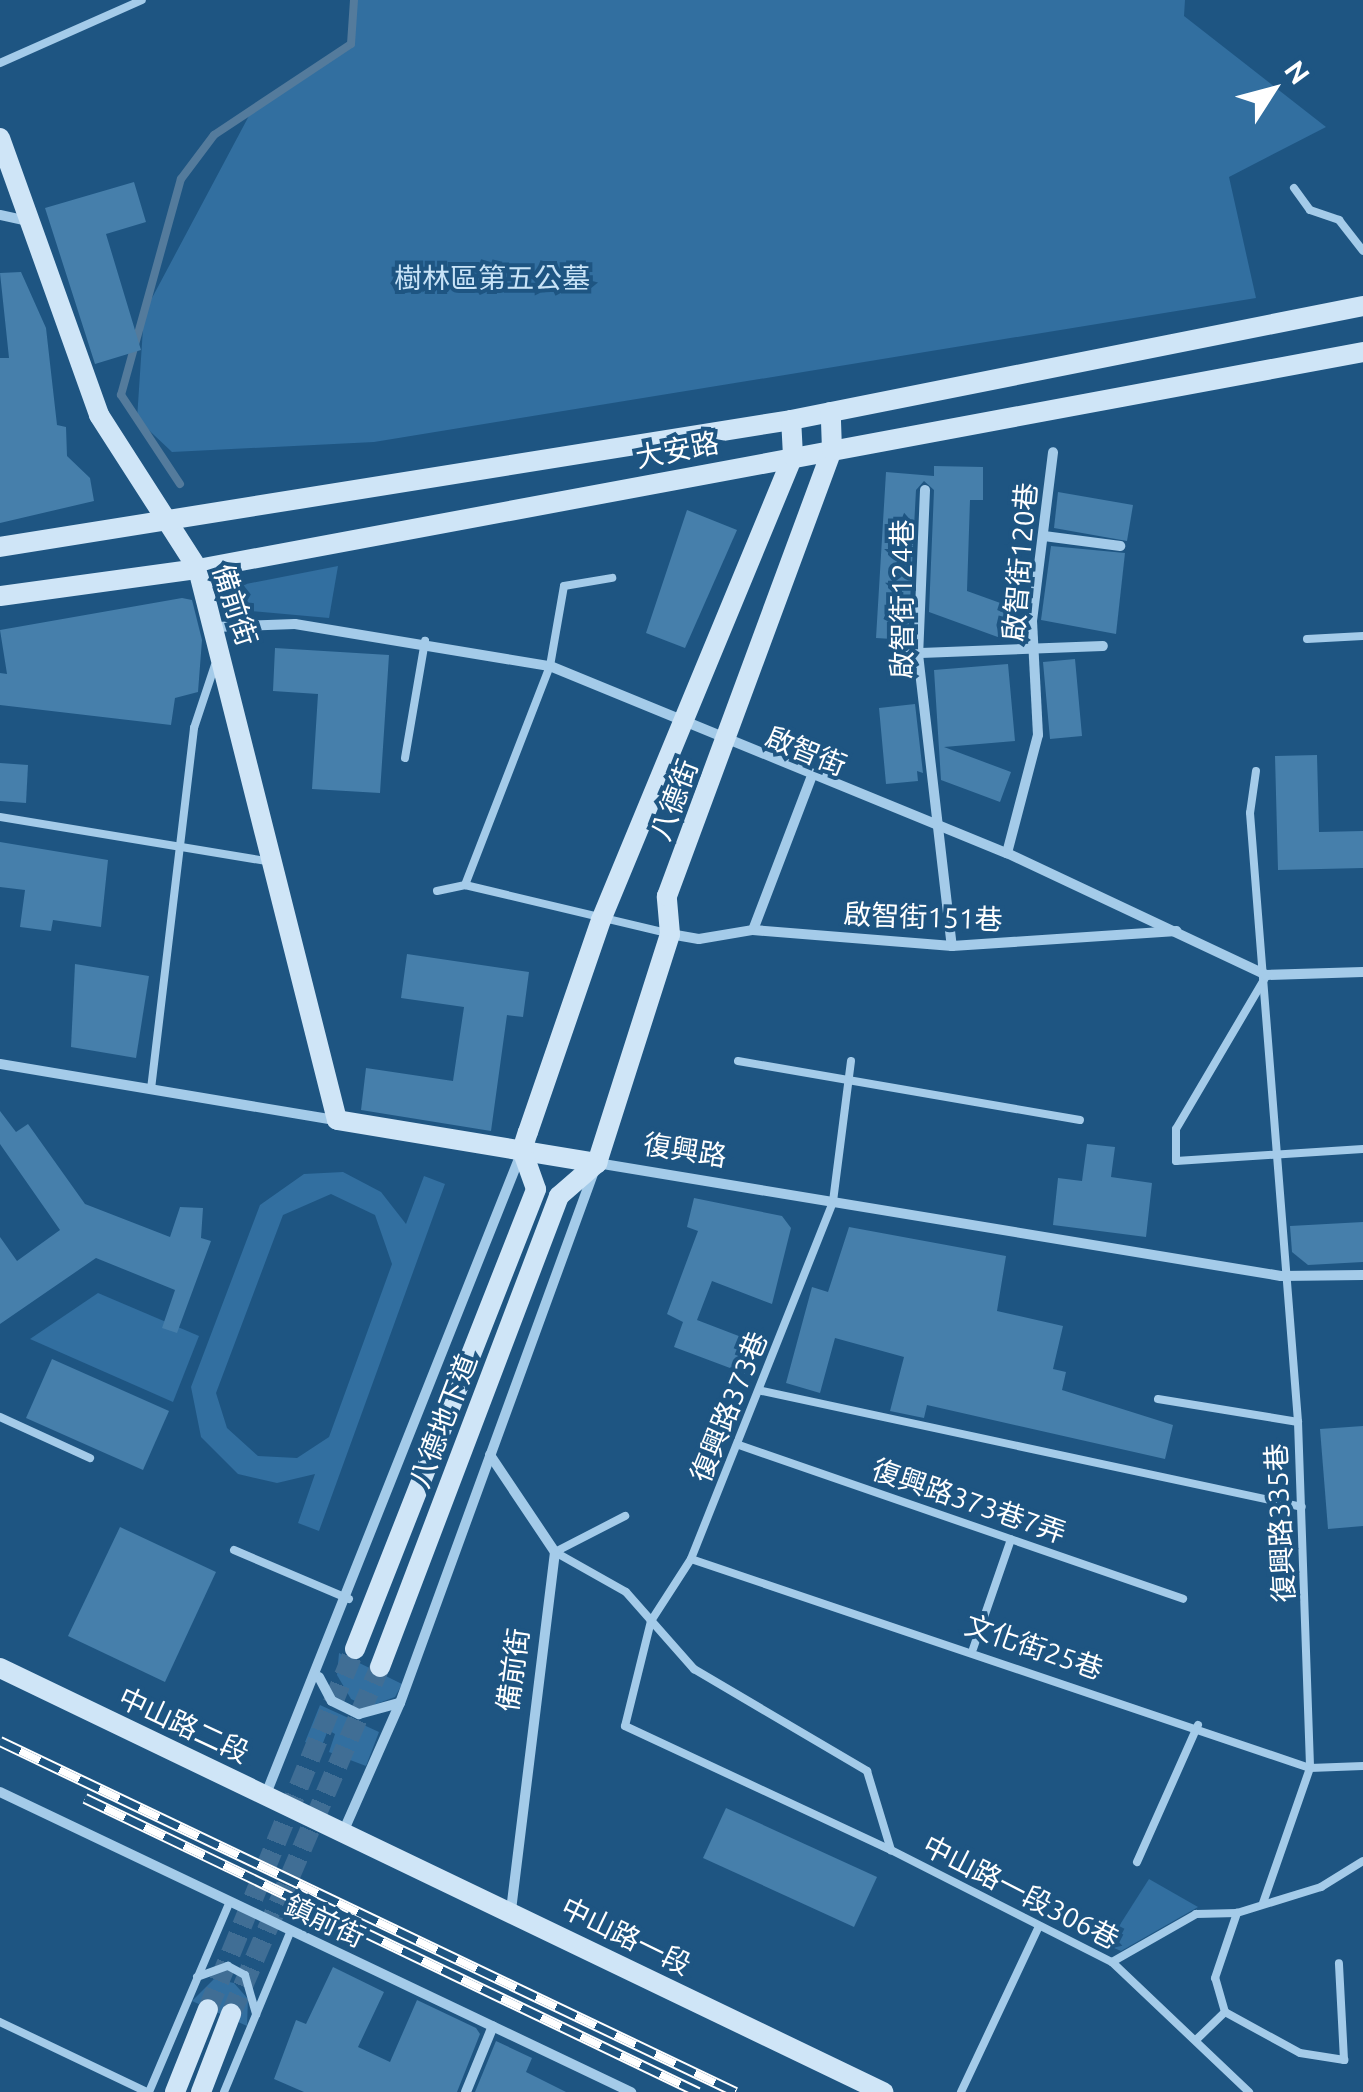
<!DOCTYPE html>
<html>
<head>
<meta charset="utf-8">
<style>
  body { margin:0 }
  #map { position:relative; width:1363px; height:2092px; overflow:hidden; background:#1e5582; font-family:Ubuntu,"Noto Sans TC",sans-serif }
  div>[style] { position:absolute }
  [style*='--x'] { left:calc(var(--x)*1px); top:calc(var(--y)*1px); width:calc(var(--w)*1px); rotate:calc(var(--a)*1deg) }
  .green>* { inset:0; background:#326fa0 }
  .stream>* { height:8px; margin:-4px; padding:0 4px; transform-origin:4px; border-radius:4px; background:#547b9c }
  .building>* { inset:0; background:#467fab }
  .secondary-tunnel>* { height:20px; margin-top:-10px; transform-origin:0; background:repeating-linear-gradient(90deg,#406e95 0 20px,transparent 0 30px) }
  .lane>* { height:8px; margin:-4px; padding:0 4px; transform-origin:4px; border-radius:4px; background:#a4cbe9 }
  .street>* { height:10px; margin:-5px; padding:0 5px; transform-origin:5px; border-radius:5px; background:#a4cbe9 }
  .secondary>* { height:20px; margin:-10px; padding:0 10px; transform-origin:10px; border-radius:10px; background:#cfe5f7 }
  .rail>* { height:11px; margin-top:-5.5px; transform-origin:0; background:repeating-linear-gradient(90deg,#1e5582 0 22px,#fff 0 44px); box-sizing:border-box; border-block:2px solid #fff }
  span { translate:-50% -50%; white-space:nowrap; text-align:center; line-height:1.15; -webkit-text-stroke:8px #1e5582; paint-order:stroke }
  .park-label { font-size:28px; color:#c8e3f7 }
  .street-label { font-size:28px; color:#fff }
  .north { position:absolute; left:1223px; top:40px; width:100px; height:100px; -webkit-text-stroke:8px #1e5582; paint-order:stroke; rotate:54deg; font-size:28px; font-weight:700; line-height:40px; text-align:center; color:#fff }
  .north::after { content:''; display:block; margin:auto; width:35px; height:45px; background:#fff; clip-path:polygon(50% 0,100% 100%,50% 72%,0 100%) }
</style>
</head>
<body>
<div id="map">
  <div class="green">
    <div style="clip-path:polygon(352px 0,1185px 0,1184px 16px,1326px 127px,1229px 177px,1256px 298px,374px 442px,172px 452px,137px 419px,144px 313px,251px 112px,347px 50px)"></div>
    <div style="clip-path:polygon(338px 566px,329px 618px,228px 609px,226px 588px)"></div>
    <div style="clip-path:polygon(evenodd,343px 1172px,381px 1192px,406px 1224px,424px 1176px,445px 1184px,319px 1531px,298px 1523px,315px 1474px,277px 1483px,238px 1474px,201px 1437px,191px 1387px,260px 1205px,304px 1174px,343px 1172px,331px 1194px,375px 1215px,392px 1264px,329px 1437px,297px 1458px,258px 1456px,227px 1428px,216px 1393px,283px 1215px,331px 1194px)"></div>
    <div style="clip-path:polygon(98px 1293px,199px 1336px,173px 1402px,30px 1339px)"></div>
    <div style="clip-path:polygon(339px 1653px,402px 1684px,395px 1697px,368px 1707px,351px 1699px,337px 1675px)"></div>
    <div style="clip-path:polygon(320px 1705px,379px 1732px,366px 1766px,329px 1752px,335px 1734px,328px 1730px,321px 1748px,305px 1742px)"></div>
    <div style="clip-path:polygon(1149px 1879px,1198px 1907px,1121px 1951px,1107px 1945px)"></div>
    <div style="clip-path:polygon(214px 1979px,234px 1983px,248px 1999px,247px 2026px,192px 2001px)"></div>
  </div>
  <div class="stream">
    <div style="--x:180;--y:484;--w:107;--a:-123.5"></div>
    <div style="--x:121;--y:395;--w:224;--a:-74.5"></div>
    <div style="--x:181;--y:179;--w:55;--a:-53.1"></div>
    <div style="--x:214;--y:135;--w:164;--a:-33.6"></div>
    <div style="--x:351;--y:44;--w:44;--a:-86.1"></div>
  </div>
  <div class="building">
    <div style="clip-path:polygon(134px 182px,146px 222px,106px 234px,141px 350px,95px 364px,45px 208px)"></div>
    <div style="clip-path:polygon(21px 272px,46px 328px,57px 425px,66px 427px,67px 456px,90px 478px,94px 501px,0 523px,0 358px,9px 358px,0 273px)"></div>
    <div style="clip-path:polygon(934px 466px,983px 467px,983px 500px,970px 500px,967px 591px,1017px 609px,1006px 640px,929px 612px,934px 490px,924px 481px,916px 490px,908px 640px,876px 638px,886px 472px,934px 476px)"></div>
    <div style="clip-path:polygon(1058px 492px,1133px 505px,1127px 541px,1054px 528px)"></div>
    <div style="clip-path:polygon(687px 510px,737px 530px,685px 648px,646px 633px)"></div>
    <div style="clip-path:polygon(1051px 546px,1125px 553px,1116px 634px,1041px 620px)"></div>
    <div style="clip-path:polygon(182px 598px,192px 600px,202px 640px,198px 692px,175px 698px,171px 725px,0 705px,0 673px,7px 674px,0 630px)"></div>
    <div style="clip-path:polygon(275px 648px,389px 655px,380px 793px,312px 789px,318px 694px,273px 691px)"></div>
    <div style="clip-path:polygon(1075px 659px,1082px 736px,1050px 739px,1043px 662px)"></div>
    <div style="clip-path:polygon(1008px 664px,1015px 741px,944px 747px,1011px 772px,1000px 802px,941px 780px,934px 670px)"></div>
    <div style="clip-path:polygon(915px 704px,923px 773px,917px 771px,918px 781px,886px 784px,879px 708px)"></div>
    <div style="clip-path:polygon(1317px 755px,1319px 832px,1363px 831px,1363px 868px,1278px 870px,1275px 756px)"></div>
    <div style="clip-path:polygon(0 763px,28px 765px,26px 803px,0 801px)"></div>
    <div style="clip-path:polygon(0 842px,108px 860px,101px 927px,53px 920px,51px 931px,20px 927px,25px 890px,0 887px)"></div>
    <div style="clip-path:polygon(407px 954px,529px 972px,523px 1017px,507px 1015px,491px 1131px,361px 1110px,366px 1068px,453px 1081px,464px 1007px,401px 998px)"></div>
    <div style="clip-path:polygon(75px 964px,149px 976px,136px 1058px,71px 1047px)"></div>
    <div style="clip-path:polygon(0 1111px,16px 1132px,28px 1124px,85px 1204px,170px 1237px,180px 1207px,203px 1208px,201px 1238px,211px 1241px,177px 1333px,162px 1328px,175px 1290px,96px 1258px,0 1324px,0 1237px,17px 1261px,60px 1230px,0 1144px)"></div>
    <div style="clip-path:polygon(1087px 1144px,1115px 1147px,1111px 1177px,1152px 1183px,1146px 1237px,1053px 1225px,1058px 1178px,1082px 1181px)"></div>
    <div style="clip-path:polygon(694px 1198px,782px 1216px,791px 1228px,772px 1304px,712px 1281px,697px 1320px,757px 1343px,746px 1374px,674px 1347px,683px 1322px,667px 1314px,698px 1231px,687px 1227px)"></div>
    <div style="clip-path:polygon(1363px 1222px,1363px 1262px,1308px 1265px,1292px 1252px,1290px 1226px)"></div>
    <div style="clip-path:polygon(849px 1227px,1006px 1256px,997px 1311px,1063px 1326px,1053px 1369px,1066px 1372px,1062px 1390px,1173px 1425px,1165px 1459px,927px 1405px,924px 1418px,890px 1411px,904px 1357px,835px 1338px,820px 1393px,786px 1383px,812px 1287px,828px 1292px)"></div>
    <div style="clip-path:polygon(52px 1359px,169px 1411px,143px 1470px,26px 1418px)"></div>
    <div style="clip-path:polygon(1363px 1426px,1363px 1526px,1328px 1529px,1320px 1429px)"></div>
    <div style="clip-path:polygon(120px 1527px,216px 1572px,165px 1682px,68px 1636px)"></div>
    <div style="clip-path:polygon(726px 1808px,877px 1877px,854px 1927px,703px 1858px)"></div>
    <div style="clip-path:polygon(333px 1967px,384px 1992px,358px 2047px,390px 2062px,417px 2000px,476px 2028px,480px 2034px,457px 2092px,304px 2092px,274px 2079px,296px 2020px,306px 2024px)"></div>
    <div style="clip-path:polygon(496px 2041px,532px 2058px,526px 2072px,566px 2092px,475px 2092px)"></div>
  </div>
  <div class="secondary-tunnel">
    <div style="--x:208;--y:2009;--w:389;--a:-67.8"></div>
    <div style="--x:231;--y:2014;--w:378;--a:-66.8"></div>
  </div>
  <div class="lane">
    <div style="--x:0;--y:63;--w:155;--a:-23.9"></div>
    <div style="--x:1294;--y:188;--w:27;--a:54"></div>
    <div style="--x:1310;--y:210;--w:31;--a:19"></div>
    <div style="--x:1339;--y:220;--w:39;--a:52"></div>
    <div style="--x:1307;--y:639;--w:56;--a:-3.1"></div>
    <div style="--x:405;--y:758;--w:119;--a:-80.3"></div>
    <div style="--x:1256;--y:771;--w:42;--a:98.1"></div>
    <div style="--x:1250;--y:813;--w:611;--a:85.49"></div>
    <div style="--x:1298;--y:1422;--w:346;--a:88"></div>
    <div style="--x:1310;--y:1768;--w:143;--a:109.2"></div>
    <div style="--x:0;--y:817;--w:275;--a:9.4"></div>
    <div style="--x:465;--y:885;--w:235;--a:-68.8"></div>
    <div style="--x:550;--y:666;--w:81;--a:-80.1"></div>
    <div style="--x:564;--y:586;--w:49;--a:-9.5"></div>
    <div style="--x:437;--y:891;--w:29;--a:-12"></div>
    <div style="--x:465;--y:885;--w:207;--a:13.4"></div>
    <div style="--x:1265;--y:978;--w:175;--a:120.5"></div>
    <div style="--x:1176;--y:1129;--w:32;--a:90"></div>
    <div style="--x:1176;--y:1161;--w:187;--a:-3.7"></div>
    <div style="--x:738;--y:1061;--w:347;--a:9.8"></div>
    <div style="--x:851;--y:1061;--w:142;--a:97.3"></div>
    <div style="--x:833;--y:1202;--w:384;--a:111.7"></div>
    <div style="--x:691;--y:1559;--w:74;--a:122.8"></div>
    <div style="--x:651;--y:1621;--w:108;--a:103.9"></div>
    <div style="--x:625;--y:1726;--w:293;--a:25"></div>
    <div style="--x:151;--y:1089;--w:364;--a:-83.2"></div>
    <div style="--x:194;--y:728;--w:66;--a:-71.6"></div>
    <div style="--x:762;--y:1391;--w:552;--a:12.12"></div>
    <div style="--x:1158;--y:1399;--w:142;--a:9.3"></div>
    <div style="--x:0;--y:1417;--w:99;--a:24.5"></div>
    <div style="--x:739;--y:1445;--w:470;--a:19.1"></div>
    <div style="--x:234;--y:1550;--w:125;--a:23.1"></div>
    <div style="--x:555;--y:1552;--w:81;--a:29.4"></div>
    <div style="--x:626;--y:1592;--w:103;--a:48.6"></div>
    <div style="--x:694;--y:1669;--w:201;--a:30.5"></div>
    <div style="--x:867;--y:1771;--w:83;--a:73.1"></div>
    <div style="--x:891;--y:1850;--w:248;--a:26.9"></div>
    <div style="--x:1112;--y:1962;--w:189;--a:43.5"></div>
    <div style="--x:555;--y:1552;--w:79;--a:-27.2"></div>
    <div style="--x:691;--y:1559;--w:653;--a:18.66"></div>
    <div style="--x:1310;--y:1768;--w:53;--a:-2.2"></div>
    <div style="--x:973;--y:1649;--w:116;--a:-70.9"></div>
    <div style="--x:1137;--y:1862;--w:150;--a:-66"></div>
    <div style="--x:1112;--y:1962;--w:97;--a:-29.7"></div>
    <div style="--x:1196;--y:1914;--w:41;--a:-1.4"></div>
    <div style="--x:1237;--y:1913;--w:88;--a:-17.2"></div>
    <div style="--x:1321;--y:1887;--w:49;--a:-31.8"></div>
    <div style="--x:197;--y:1977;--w:33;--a:-20"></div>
    <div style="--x:228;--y:1966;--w:19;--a:28"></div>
    <div style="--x:245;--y:1975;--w:41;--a:74.2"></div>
    <div style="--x:1225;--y:2012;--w:85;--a:28.7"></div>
    <div style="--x:1300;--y:2053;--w:45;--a:9"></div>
    <div style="--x:1344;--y:2060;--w:97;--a:-93"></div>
    <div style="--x:0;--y:2022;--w:163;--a:25.5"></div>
    <div style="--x:1197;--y:2039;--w:39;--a:-44"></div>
    <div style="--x:1225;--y:2012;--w:35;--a:-106"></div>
    <div style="--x:1215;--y:1978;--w:69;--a:-71.3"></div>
    <div style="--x:149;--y:2092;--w:207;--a:-67"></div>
    <div style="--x:224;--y:2092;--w:175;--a:-67.5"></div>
    <div style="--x:961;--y:2092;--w:183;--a:-64.8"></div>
  </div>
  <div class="street">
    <div style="--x:0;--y:215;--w:29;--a:12"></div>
    <div style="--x:925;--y:490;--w:164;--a:92.4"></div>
    <div style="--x:918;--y:654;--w:294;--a:83.4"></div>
    <div style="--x:1044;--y:536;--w:77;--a:7.5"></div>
    <div style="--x:215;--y:627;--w:80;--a:-2.1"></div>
    <div style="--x:295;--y:624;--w:258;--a:9.4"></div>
    <div style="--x:550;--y:666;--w:494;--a:22.3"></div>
    <div style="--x:1007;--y:853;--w:286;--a:25.2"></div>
    <div style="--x:1266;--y:975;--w:97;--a:-1.8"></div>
    <div style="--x:895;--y:654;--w:208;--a:-2.2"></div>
    <div style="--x:1007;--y:853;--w:122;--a:-75.3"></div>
    <div style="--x:1038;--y:735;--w:114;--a:-93"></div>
    <div style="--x:1032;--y:621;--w:170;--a:-82.9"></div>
    <div style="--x:753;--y:930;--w:163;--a:-69.1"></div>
    <div style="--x:670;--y:934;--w:29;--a:10"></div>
    <div style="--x:699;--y:939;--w:55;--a:-9.5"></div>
    <div style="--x:753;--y:930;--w:200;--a:4.6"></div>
    <div style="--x:952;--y:946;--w:225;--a:-3.8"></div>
    <div style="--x:0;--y:1064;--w:341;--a:9.5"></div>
    <div style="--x:490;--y:1455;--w:117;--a:56.2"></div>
    <div style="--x:555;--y:1552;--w:362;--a:97"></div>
    <div style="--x:319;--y:1677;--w:27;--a:62"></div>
    <div style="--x:332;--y:1701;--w:30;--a:26"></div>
    <div style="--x:359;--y:1714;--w:41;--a:-15.4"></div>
    <div style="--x:0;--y:1792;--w:699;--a:25.43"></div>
    <div style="--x:266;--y:1794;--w:692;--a:-68.29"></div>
    <div style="--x:344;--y:1830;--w:139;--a:-66.2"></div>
    <div style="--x:400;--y:1703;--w:575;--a:-69.96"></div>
    <div style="--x:597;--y:1163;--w:693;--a:9.38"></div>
    <div style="--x:1281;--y:1276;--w:82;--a:-0.7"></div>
    <div style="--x:466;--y:2092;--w:71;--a:-67.8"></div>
  </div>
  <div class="secondary">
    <div style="--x:0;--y:138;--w:294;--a:70.3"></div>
    <div style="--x:99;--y:415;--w:183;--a:57.3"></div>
    <div style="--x:198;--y:569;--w:568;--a:75.84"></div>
    <div style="--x:337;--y:1120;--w:264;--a:9.4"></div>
    <div style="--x:0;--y:547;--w:801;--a:-9.12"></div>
    <div style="--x:791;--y:420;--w:583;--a:-11.27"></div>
    <div style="--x:0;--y:596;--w:200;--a:-7.8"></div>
    <div style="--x:198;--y:569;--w:1185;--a:-10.55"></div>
    <div style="--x:355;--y:1649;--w:494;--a:-68.5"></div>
    <div style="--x:536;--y:1189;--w:41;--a:-109.7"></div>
    <div style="--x:522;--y:1150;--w:19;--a:-72"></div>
    <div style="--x:528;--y:1132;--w:224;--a:-71"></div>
    <div style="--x:601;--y:920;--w:502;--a:-67.52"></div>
    <div style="--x:793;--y:456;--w:36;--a:-93"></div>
    <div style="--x:380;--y:1667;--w:504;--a:-69.19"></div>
    <div style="--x:559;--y:1196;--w:50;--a:-41"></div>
    <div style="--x:597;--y:1163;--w:240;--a:-72.3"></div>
    <div style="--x:670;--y:934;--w:38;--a:-95"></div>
    <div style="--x:667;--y:896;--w:476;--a:-69.7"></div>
    <div style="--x:832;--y:450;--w:38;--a:-92"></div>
    <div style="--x:0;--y:1668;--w:980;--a:25.65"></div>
    <div style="--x:175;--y:2092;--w:89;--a:-68.3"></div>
    <div style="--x:201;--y:2092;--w:84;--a:-69"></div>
  </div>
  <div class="rail">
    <div style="--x:0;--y:1741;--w:815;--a:25.5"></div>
    <div style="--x:85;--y:1798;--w:680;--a:25.62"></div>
  </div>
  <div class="park-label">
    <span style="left:492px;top:278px">樹林區第五公墓</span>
  </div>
  <div class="street-label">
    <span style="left:677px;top:450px;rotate:-11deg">大安路</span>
    <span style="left:1020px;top:562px;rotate:-85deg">啟智街120巷</span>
    <span style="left:902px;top:599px;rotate:-90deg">啟智街124巷</span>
    <span style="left:235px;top:605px;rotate:72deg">備前街</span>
    <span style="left:806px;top:751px;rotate:22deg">啟智街</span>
    <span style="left:674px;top:800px;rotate:-69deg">八德街</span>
    <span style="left:923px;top:917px;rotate:2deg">啟智街151巷</span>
    <span style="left:685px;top:1150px;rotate:9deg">復興路</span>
    <span style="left:729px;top:1407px;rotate:-68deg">復興路373巷</span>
    <span style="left:443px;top:1421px;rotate:-69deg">八德地下道</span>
    <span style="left:969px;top:1501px;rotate:19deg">復興路373巷7弄</span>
    <span style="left:1280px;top:1523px;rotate:-93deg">復興路335巷</span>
    <span style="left:1034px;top:1647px;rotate:19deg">文化街25巷</span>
    <span style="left:513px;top:1670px;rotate:-82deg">備前街</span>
    <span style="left:184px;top:1725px;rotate:25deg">中山路二段</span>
    <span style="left:1021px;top:1892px;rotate:27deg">中山路一段306巷</span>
    <span style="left:325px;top:1921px;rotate:25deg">鎮前街</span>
    <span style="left:626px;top:1936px;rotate:26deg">中山路一段</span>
  </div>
  <div class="north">N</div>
</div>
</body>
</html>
